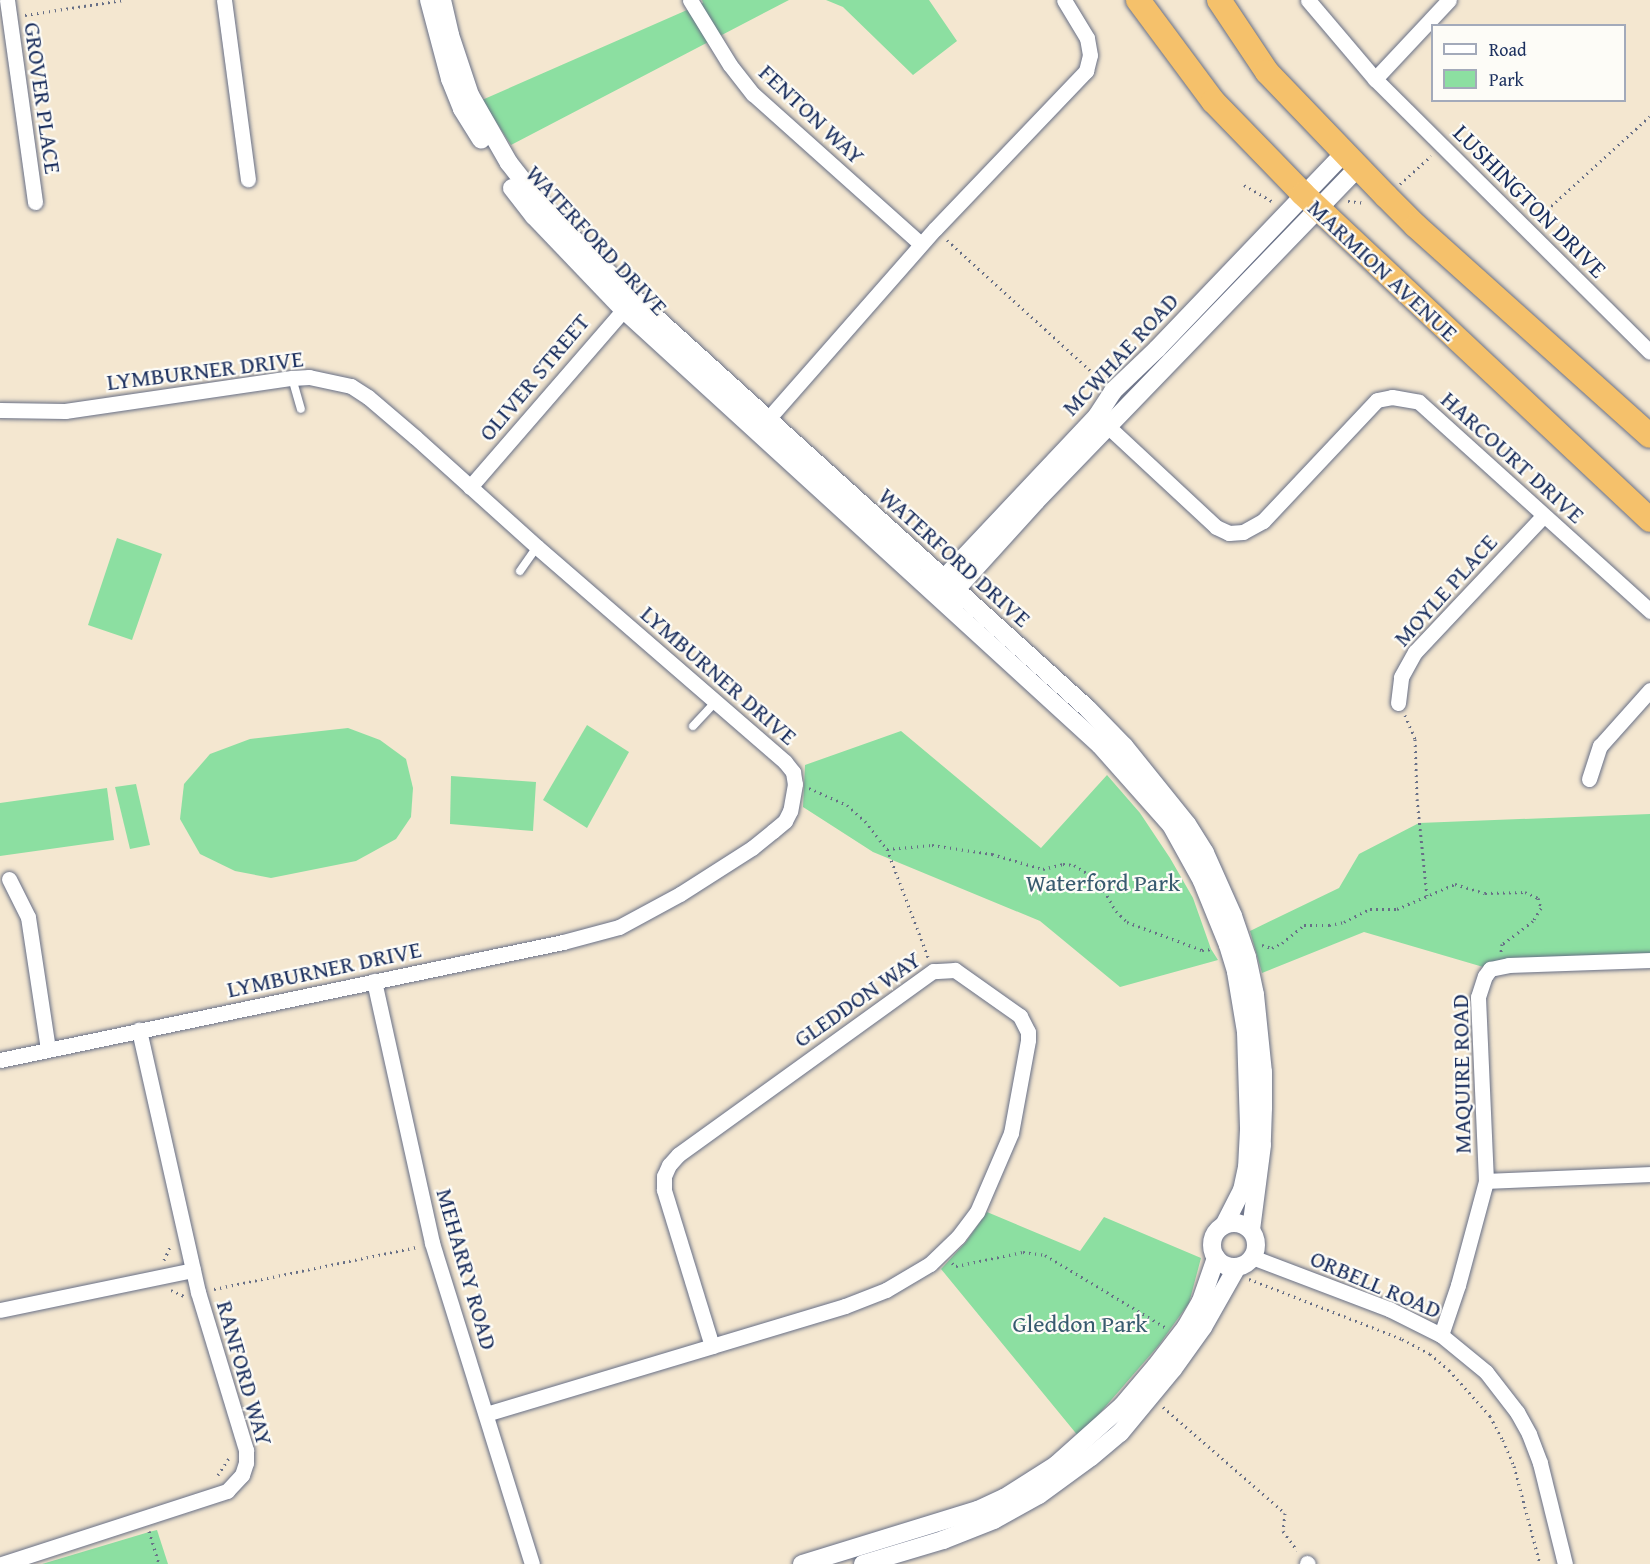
<!DOCTYPE html>
<html>
<head>
<meta charset="utf-8">
<style>
  body { margin:0 }
  #map { position:relative; width:1650px; height:1564px; overflow:hidden; background:#f4e7d0; font-family:"Gentium Book Plus",serif }
  div>[style] { position:absolute }
  [style*='--x'] { left:calc(var(--x)*1px); top:calc(var(--y)*1px); width:calc(var(--w)*1px); rotate:calc(var(--a)*1deg) }
  .green>* { inset:0; background:#8cdfa1 }
  .path>* { height:3px; margin-top:-1.5px; transform-origin:0; background:repeating-linear-gradient(90deg,#676f86 0 1.5px,transparent 0 6px) }
  .roads { filter:drop-shadow(0 0 2px #676f86) drop-shadow(0 0 2px #676f86) }
  .service>* { height:8px; margin:-4px; padding:0 4px; transform-origin:4px; border-radius:4px; background:#fff }
  .minor>* { height:15px; margin:-7.5px; padding:0 7.5px; transform-origin:7.5px; border-radius:7.5px; background:#fff }
  .tertiary>* { height:18px; margin:-9px; padding:0 9px; transform-origin:9px; border-radius:9px; background:#fff }
  .tertiary>.ring { margin:-9px; padding:0; box-sizing:content-box; background:none; border:18px solid #fff; border-radius:50% }
  .trunk>* { height:24px; margin:-12px; padding:0 12px; transform-origin:12px; border-radius:12px; background:#f5c16b }
  span { translate:-50% -50%; white-space:nowrap; text-align:center; line-height:1.15; -webkit-text-stroke:4.5px #fdfcf7; paint-order:stroke }
  .street-label { font-size:24px; color:#1b2f5e }
  .park-label { font-size:24px; color:#375b6f }
  .legend { position:absolute; left:1431px; top:24px; width:195px; height:78px; box-sizing:border-box; background:#fdfcf7; border:2px solid #a3aaba; margin:0; padding:8px 10px; list-style:none; font-size:18px; color:#1b2f5e }
  .legend li { display:flex; align-items:center; gap:12px; height:30px }
  .legend b { width:30px; border:2px solid #a3aaba }
</style>
</head>
<body>
<div id="map">
  <div class="green">
    <div style="clip-path:polygon(702px 0,789px 0,511px 145px,482px 100px,703px 3px)"></div>
    <div style="clip-path:polygon(826px 0,929px 0,957px 41px,913px 75px,843px 7px)"></div>
    <div style="clip-path:polygon(117px 538px,162px 554px,132px 640px,88px 625px)"></div>
    <div style="clip-path:polygon(587px 725px,629px 752px,587px 828px,543px 800px)"></div>
    <div style="clip-path:polygon(348px 728px,380px 740px,406px 759px,413px 788px,411px 817px,396px 839px,356px 861px,271px 878px,235px 871px,200px 854px,180px 819px,184px 784px,210px 754px,250px 739px)"></div>
    <div style="clip-path:polygon(901px 731px,1041px 848px,1107px 775px,1140px 813px,1170px 858px,1193px 898px,1211px 949px,1218px 960px,1120px 987px,1040px 921px,873px 852px,803px 807px,805px 765px)"></div>
    <div style="clip-path:polygon(451px 776px,536px 782px,533px 831px,450px 824px)"></div>
    <div style="clip-path:polygon(136px 784px,150px 845px,130px 849px,115px 787px)"></div>
    <div style="clip-path:polygon(107px 788px,114px 840px,0 856px,0 803px)"></div>
    <div style="clip-path:polygon(1650px 814px,1650px 953px,1490px 969px,1364px 932px,1262px 973px,1250px 931px,1339px 888px,1359px 854px,1419px 823px)"></div>
    <div style="clip-path:polygon(987px 1212px,1080px 1251px,1104px 1217px,1201px 1258px,1189px 1303px,1159px 1345px,1079px 1437px,941px 1269px,966px 1242px)"></div>
    <div style="clip-path:polygon(157px 1530px,168px 1564px,42px 1564px,149px 1532px)"></div>
  </div>
  <div class="path">
    <div style="--x:25;--y:15;--w:99;--a:-8.7"></div>
    <div style="--x:1400;--y:184;--w:42;--a:-42.1"></div>
    <div style="--x:1244;--y:185;--w:34;--a:30"></div>
    <div style="--x:1348;--y:201;--w:17;--a:7"></div>
    <div style="--x:1538;--y:218;--w:151;--a:-42.3"></div>
    <div style="--x:947;--y:240;--w:207;--a:42.3"></div>
    <div style="--x:1405;--y:715;--w:26;--a:67"></div>
    <div style="--x:1415;--y:739;--w:60;--a:88.1"></div>
    <div style="--x:1417;--y:799;--w:97;--a:84.1"></div>
    <div style="--x:809;--y:788;--w:42;--a:24.1"></div>
    <div style="--x:847;--y:805;--w:24;--a:42"></div>
    <div style="--x:865;--y:821;--w:36;--a:52"></div>
    <div style="--x:887;--y:849;--w:45;--a:-5.1"></div>
    <div style="--x:932;--y:845;--w:61;--a:8.5"></div>
    <div style="--x:992;--y:854;--w:53;--a:16.4"></div>
    <div style="--x:1043;--y:869;--w:21;--a:-14"></div>
    <div style="--x:1063;--y:864;--w:11;--a:5"></div>
    <div style="--x:1074;--y:865;--w:28;--a:32"></div>
    <div style="--x:1098;--y:880;--w:36;--a:60"></div>
    <div style="--x:1116;--y:911;--w:16;--a:45"></div>
    <div style="--x:1127;--y:922;--w:80;--a:20.5"></div>
    <div style="--x:1202;--y:950;--w:11;--a:-5"></div>
    <div style="--x:887;--y:849;--w:116;--a:69.2"></div>
    <div style="--x:1262;--y:945;--w:10;--a:17"></div>
    <div style="--x:1272;--y:948;--w:11;--a:-27"></div>
    <div style="--x:1282;--y:943;--w:28;--a:-39"></div>
    <div style="--x:1304;--y:925;--w:25;--a:0"></div>
    <div style="--x:1329;--y:925;--w:15;--a:-11"></div>
    <div style="--x:1344;--y:922;--w:29;--a:-27"></div>
    <div style="--x:1370;--y:909;--w:27;--a:0"></div>
    <div style="--x:1397;--y:909;--w:63;--a:-23.3"></div>
    <div style="--x:1455;--y:884;--w:31;--a:17"></div>
    <div style="--x:1485;--y:893;--w:40;--a:-1.4"></div>
    <div style="--x:1525;--y:892;--w:14;--a:25"></div>
    <div style="--x:1538;--y:898;--w:10;--a:73"></div>
    <div style="--x:1541;--y:908;--w:15;--a:122"></div>
    <div style="--x:1533;--y:921;--w:39;--a:143"></div>
    <div style="--x:1502;--y:944;--w:8;--a:97"></div>
    <div style="--x:164;--y:1260;--w:17;--a:-65"></div>
    <div style="--x:952;--y:1263;--w:5;--a:37"></div>
    <div style="--x:956;--y:1266;--w:68;--a:-11.8"></div>
    <div style="--x:1023;--y:1252;--w:22;--a:8"></div>
    <div style="--x:1045;--y:1255;--w:140;--a:31"></div>
    <div style="--x:1249;--y:1279;--w:164;--a:21.4"></div>
    <div style="--x:1402;--y:1339;--w:32;--a:28"></div>
    <div style="--x:1430;--y:1354;--w:25;--a:40"></div>
    <div style="--x:1449;--y:1370;--w:62;--a:48.3"></div>
    <div style="--x:1490;--y:1416;--w:27;--a:62"></div>
    <div style="--x:1503;--y:1440;--w:28;--a:67"></div>
    <div style="--x:1514;--y:1466;--w:101;--a:75.1"></div>
    <div style="--x:214;--y:1289;--w:206;--a:-11.7"></div>
    <div style="--x:171;--y:1290;--w:14;--a:25"></div>
    <div style="--x:1163;--y:1407;--w:162;--a:41"></div>
    <div style="--x:1285;--y:1513;--w:18;--a:96"></div>
    <div style="--x:1283;--y:1531;--w:24;--a:54"></div>
    <div style="--x:218;--y:1475;--w:20;--a:-57"></div>
    <div style="--x:149;--y:1531;--w:34;--a:73"></div>
  </div>
  <div class="roads">
    <div class="service">
      <div style="--x:292;--y:378;--w:32;--a:74"></div>
      <div style="--x:520;--y:571;--w:29;--a:-55"></div>
      <div style="--x:693;--y:726;--w:34;--a:-47"></div>
    </div>
    <div class="minor">
      <div style="--x:7;--y:0;--w:204;--a:82.1"></div>
      <div style="--x:224;--y:0;--w:181;--a:82.4"></div>
      <div style="--x:690;--y:0;--w:76;--a:58.4"></div>
      <div style="--x:730;--y:65;--w:37;--a:52"></div>
      <div style="--x:753;--y:94;--w:225;--a:41.8"></div>
      <div style="--x:1308;--y:0;--w:104;--a:49.7"></div>
      <div style="--x:1375;--y:79;--w:387;--a:44.8"></div>
      <div style="--x:1375;--y:79;--w:108;--a:-46.9"></div>
      <div style="--x:0;--y:410;--w:65;--a:0.9"></div>
      <div style="--x:65;--y:411;--w:229;--a:-8.3"></div>
      <div style="--x:292;--y:378;--w:17;--a:-3"></div>
      <div style="--x:309;--y:377;--w:43;--a:12.1"></div>
      <div style="--x:351;--y:386;--w:20;--a:33"></div>
      <div style="--x:368;--y:397;--w:62;--a:40.4"></div>
      <div style="--x:415;--y:437;--w:164;--a:42"></div>
      <div style="--x:537;--y:547;--w:328;--a:40.9"></div>
      <div style="--x:785;--y:762;--w:13;--a:51"></div>
      <div style="--x:793;--y:772;--w:12;--a:81"></div>
      <div style="--x:795;--y:784;--w:27;--a:100"></div>
      <div style="--x:790;--y:811;--w:11;--a:117"></div>
      <div style="--x:785;--y:821;--w:16;--a:140"></div>
      <div style="--x:773;--y:831;--w:27;--a:141"></div>
      <div style="--x:752;--y:848;--w:85;--a:147.4"></div>
      <div style="--x:680;--y:894;--w:69;--a:151.6"></div>
      <div style="--x:619;--y:927;--w:58;--a:165"></div>
      <div style="--x:563;--y:942;--w:575;--a:168.16"></div>
      <div style="--x:1101;--y:420;--w:157;--a:42.9"></div>
      <div style="--x:1216;--y:527;--w:14;--a:25"></div>
      <div style="--x:1229;--y:533;--w:14;--a:-4"></div>
      <div style="--x:1243;--y:532;--w:23;--a:-29"></div>
      <div style="--x:1263;--y:521;--w:166;--a:-46.7"></div>
      <div style="--x:1377;--y:400;--w:15;--a:-11"></div>
      <div style="--x:1392;--y:397;--w:27;--a:10"></div>
      <div style="--x:1419;--y:402;--w:312;--a:42.1"></div>
      <div style="--x:760;--y:428;--w:265;--a:-48.7"></div>
      <div style="--x:935;--y:229;--w:219;--a:-46.3"></div>
      <div style="--x:1086;--y:71;--w:16;--a:-76"></div>
      <div style="--x:1090;--y:55;--w:17;--a:-100"></div>
      <div style="--x:1087;--y:38;--w:44;--a:-121.2"></div>
      <div style="--x:470;--y:487;--w:246;--a:-49.1"></div>
      <div style="--x:1398;--y:703;--w:26;--a:-83"></div>
      <div style="--x:1401;--y:677;--w:29;--a:-61"></div>
      <div style="--x:1415;--y:652;--w:187;--a:-46.7"></div>
      <div style="--x:1589;--y:779;--w:35;--a:-72"></div>
      <div style="--x:1600;--y:746;--w:75;--a:-48.2"></div>
      <div style="--x:9;--y:879;--w:42;--a:63.4"></div>
      <div style="--x:28;--y:917;--w:134;--a:81.4"></div>
      <div style="--x:374;--y:981;--w:268;--a:77.5"></div>
      <div style="--x:432;--y:1243;--w:336;--a:72.7"></div>
      <div style="--x:1486;--y:1181;--w:164;--a:-2.4"></div>
      <div style="--x:1252;--y:1257;--w:147;--a:20.8"></div>
      <div style="--x:1389;--y:1309;--w:58;--a:26.6"></div>
      <div style="--x:1441;--y:1335;--w:58;--a:39.4"></div>
      <div style="--x:1486;--y:1372;--w:51;--a:52.2"></div>
      <div style="--x:1517;--y:1412;--w:25;--a:61"></div>
      <div style="--x:1529;--y:1434;--w:31;--a:69"></div>
      <div style="--x:1540;--y:1463;--w:104;--a:76.1"></div>
      <div style="--x:0;--y:1310;--w:197;--a:-11.7"></div>
      <div style="--x:1441;--y:1335;--w:53;--a:-71.2"></div>
      <div style="--x:1458;--y:1285;--w:108;--a:-74.9"></div>
      <div style="--x:1486;--y:1181;--w:184;--a:-92.5"></div>
      <div style="--x:1478;--y:997;--w:22;--a:-72"></div>
      <div style="--x:1485;--y:976;--w:9;--a:-54"></div>
      <div style="--x:1490;--y:969;--w:19;--a:-12"></div>
      <div style="--x:1509;--y:965;--w:141;--a:-2"></div>
      <div style="--x:486;--y:1414;--w:236;--a:-16.7"></div>
      <div style="--x:712;--y:1346;--w:139;--a:-16.7"></div>
      <div style="--x:845;--y:1306;--w:44;--a:-21.3"></div>
      <div style="--x:886;--y:1290;--w:51;--a:-30.6"></div>
      <div style="--x:930;--y:1264;--w:39;--a:-44"></div>
      <div style="--x:958;--y:1237;--w:31;--a:-53"></div>
      <div style="--x:977;--y:1212;--w:86;--a:-66.7"></div>
      <div style="--x:1011;--y:1133;--w:95;--a:-79.6"></div>
      <div style="--x:1028;--y:1040;--w:8;--a:-90"></div>
      <div style="--x:1028;--y:1032;--w:18;--a:-117"></div>
      <div style="--x:1020;--y:1016;--w:80;--a:-144.7"></div>
      <div style="--x:955;--y:970;--w:22;--a:177"></div>
      <div style="--x:933;--y:971;--w:314;--a:144.2"></div>
      <div style="--x:678;--y:1155;--w:13;--a:132"></div>
      <div style="--x:669;--y:1165;--w:12;--a:114"></div>
      <div style="--x:664;--y:1176;--w:14;--a:90"></div>
      <div style="--x:664;--y:1190;--w:163;--a:72.9"></div>
      <div style="--x:1307;--y:1563;--w:1;--a:45"></div>
      <div style="--x:2;--y:1564;--w:237;--a:-18"></div>
      <div style="--x:227;--y:1491;--w:22;--a:-47"></div>
      <div style="--x:242;--y:1475;--w:13;--a:-72"></div>
      <div style="--x:246;--y:1463;--w:13;--a:-90"></div>
      <div style="--x:246;--y:1450;--w:165;--a:-106.9"></div>
      <div style="--x:198;--y:1292;--w:269;--a:-102.7"></div>
    </div>
    <div class="tertiary">
      <div style="--x:429;--y:0;--w:82;--a:75.1"></div>
      <div style="--x:450;--y:79;--w:32;--a:68"></div>
      <div style="--x:462;--y:109;--w:36;--a:58"></div>
      <div style="--x:442;--y:0;--w:36;--a:77"></div>
      <div style="--x:450;--y:35;--w:63;--a:71.6"></div>
      <div style="--x:470;--y:95;--w:78;--a:60.2"></div>
      <div style="--x:509;--y:163;--w:70;--a:52"></div>
      <div style="--x:552;--y:218;--w:115;--a:44.3"></div>
      <div style="--x:634;--y:298;--w:612;--a:42.15"></div>
      <div style="--x:1088;--y:709;--w:52;--a:45.8"></div>
      <div style="--x:1124;--y:746;--w:100;--a:51.1"></div>
      <div style="--x:1187;--y:824;--w:34;--a:58"></div>
      <div style="--x:1205;--y:853;--w:69;--a:66"></div>
      <div style="--x:1233;--y:916;--w:43;--a:71.1"></div>
      <div style="--x:1247;--y:957;--w:39;--a:78"></div>
      <div style="--x:1255;--y:995;--w:77;--a:84.1"></div>
      <div style="--x:1263;--y:1072;--w:36;--a:90"></div>
      <div style="--x:1263;--y:1108;--w:37;--a:92"></div>
      <div style="--x:1262;--y:1145;--w:86;--a:97.4"></div>
      <div style="--x:512;--y:188;--w:36;--a:52"></div>
      <div style="--x:534;--y:216;--w:129;--a:46.3"></div>
      <div style="--x:623;--y:309;--w:646;--a:42.43"></div>
      <div style="--x:1100;--y:745;--w:107;--a:48.4"></div>
      <div style="--x:1171;--y:825;--w:64;--a:61"></div>
      <div style="--x:1202;--y:881;--w:69;--a:67.9"></div>
      <div style="--x:1228;--y:945;--w:28;--a:73"></div>
      <div style="--x:1236;--y:972;--w:61;--a:80.5"></div>
      <div style="--x:1246;--y:1032;--w:98;--a:88.2"></div>
      <div style="--x:1249;--y:1130;--w:37;--a:93"></div>
      <div style="--x:1247;--y:1167;--w:24;--a:102"></div>
      <div style="--x:1242;--y:1190;--w:38;--a:117"></div>
      <div style="--x:936;--y:587;--w:235;--a:-46.7"></div>
      <div style="--x:1097;--y:416;--w:30;--a:-57"></div>
      <div style="--x:1113;--y:391;--w:61;--a:-43.7"></div>
      <div style="--x:1157;--y:349;--w:272;--a:-46.3"></div>
      <div style="--x:950;--y:596;--w:128;--a:-47.8"></div>
      <div style="--x:1036;--y:501;--w:464;--a:-46"></div>
      <div class="ring" style="left:1212px;top:1223px;width:26px;height:26px"></div>
      <div style="--x:802;--y:1564;--w:184;--a:-17.1"></div>
      <div style="--x:978;--y:1510;--w:29;--a:-25"></div>
      <div style="--x:1004;--y:1498;--w:62;--a:-32.4"></div>
      <div style="--x:1056;--y:1465;--w:89;--a:-41.8"></div>
      <div style="--x:1122;--y:1406;--w:52;--a:-49.6"></div>
      <div style="--x:1156;--y:1366;--w:49;--a:-52.4"></div>
      <div style="--x:1186;--y:1327;--w:30;--a:-60"></div>
      <div style="--x:1201;--y:1301;--w:46;--a:-70.8"></div>
      <div style="--x:863;--y:1564;--w:84;--a:-16.7"></div>
      <div style="--x:943;--y:1540;--w:55;--a:-21.4"></div>
      <div style="--x:994;--y:1520;--w:51;--a:-29.1"></div>
      <div style="--x:1039;--y:1495;--w:64;--a:-36.2"></div>
      <div style="--x:1091;--y:1457;--w:38;--a:-40"></div>
      <div style="--x:1120;--y:1433;--w:83;--a:-50.4"></div>
      <div style="--x:1173;--y:1369;--w:52;--a:-54.5"></div>
      <div style="--x:1203;--y:1327;--w:69;--a:-60.5"></div>
    </div>
    <div class="trunk">
      <div style="--x:1138;--y:0;--w:126;--a:53.4"></div>
      <div style="--x:1213;--y:101;--w:129;--a:45.9"></div>
      <div style="--x:1303;--y:194;--w:476;--a:43.2"></div>
      <div style="--x:1219;--y:0;--w:87;--a:56.3"></div>
      <div style="--x:1267;--y:72;--w:172;--a:46.2"></div>
      <div style="--x:1386;--y:196;--w:42;--a:45"></div>
      <div style="--x:1416;--y:226;--w:314;--a:41.9"></div>
    </div>
  </div>
  <div class="street-label">
    <span style="left:43px;top:98px;rotate:82deg">GROVER PLACE</span>
    <span style="left:812px;top:114px;rotate:43deg">FENTON WAY</span>
    <span style="left:1530px;top:201px;rotate:45deg">LUSHINGTON DRIVE</span>
    <span style="left:597px;top:240px;rotate:47deg">WATERFORD DRIVE</span>
    <span style="left:1383px;top:270px;rotate:43deg">MARMION AVENUE</span>
    <span style="left:1120px;top:354px;rotate:-47deg">MCWHAE ROAD</span>
    <span style="left:205px;top:370px;rotate:-7deg">LYMBURNER DRIVE</span>
    <span style="left:534px;top:377px;rotate:-50deg">OLIVER STREET</span>
    <span style="left:1513px;top:457px;rotate:42deg">HARCOURT DRIVE</span>
    <span style="left:955px;top:557px;rotate:42deg">WATERFORD DRIVE</span>
    <span style="left:1445px;top:590px;rotate:-48deg">MOYLE PLACE</span>
    <span style="left:719px;top:675px;rotate:41deg">LYMBURNER DRIVE</span>
    <span style="left:324px;top:969px;rotate:-12deg">LYMBURNER DRIVE</span>
    <span style="left:857px;top:999px;rotate:-35deg">GLEDDON WAY</span>
    <span style="left:1461px;top:1074px;rotate:-91deg">MAQUIRE ROAD</span>
    <span style="left:467px;top:1269px;rotate:74deg">MEHARRY ROAD</span>
    <span style="left:1376px;top:1284px;rotate:23deg">ORBELL ROAD</span>
    <span style="left:245px;top:1373px;rotate:74deg">RANFORD WAY</span>
  </div>
  <div class="park-label">
    <span style="left:1103px;top:883px">Waterford Park</span>
    <span style="left:1080px;top:1324px">Gleddon Park</span>
  </div>
  <ul class="legend">
  <li><b style="height:8px;background:#fff"></b>Road</li>
  <li><b style="height:16px;background:#8cdfa1"></b>Park</li>
  </ul>
</div>
</body>
</html>
